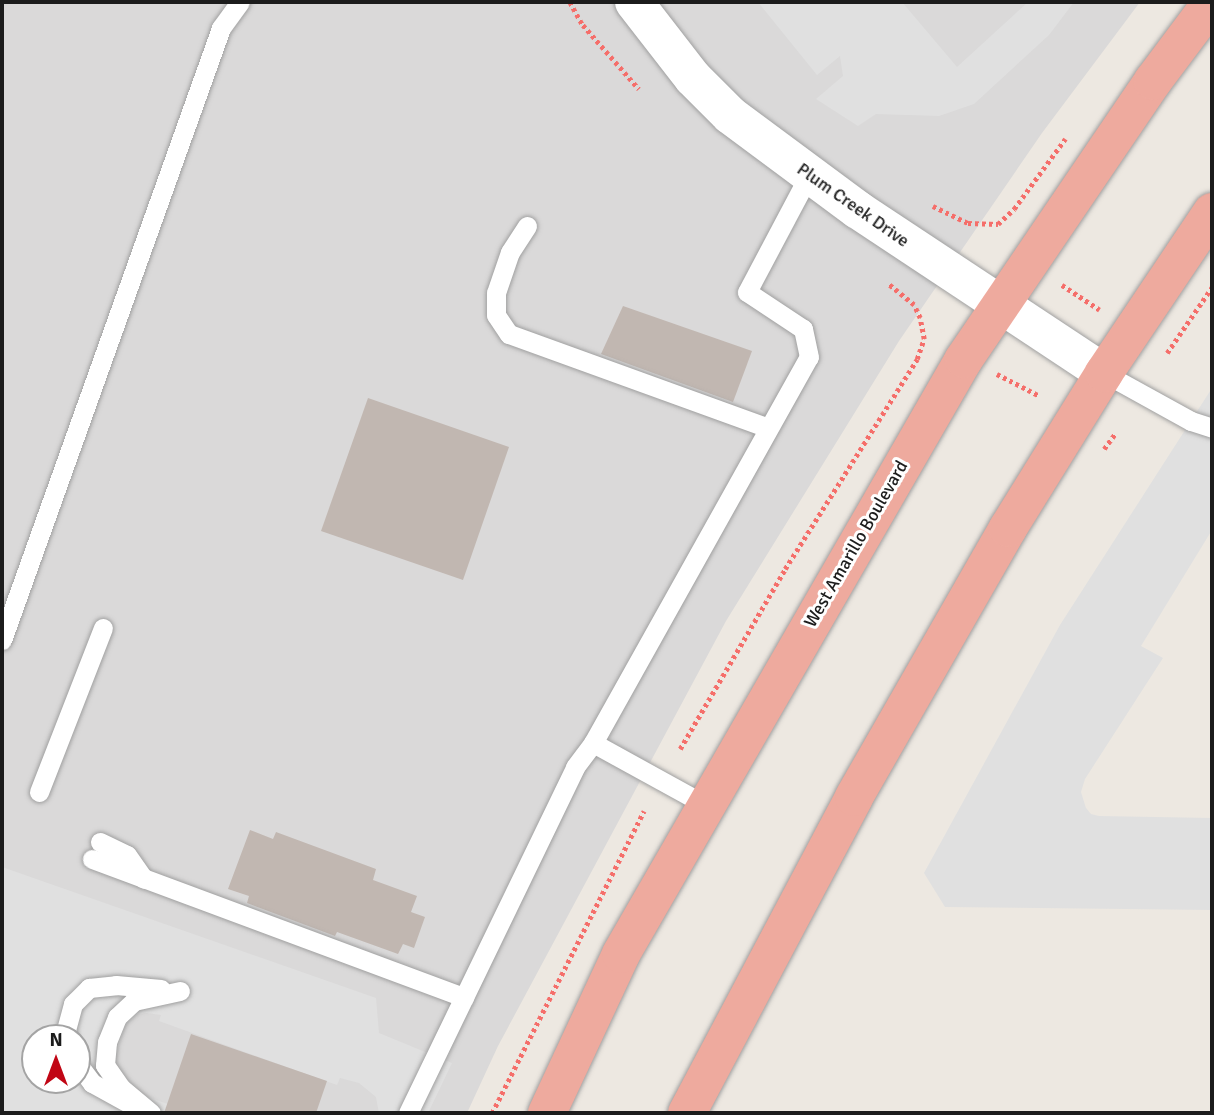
<!DOCTYPE html>
<html>
<head>
<meta charset="utf-8">
<style>
  body { margin:0 }
  #map { position:relative; width:1214px; height:1115px; overflow:hidden; background:#ede8e1; font-family:Signika,sans-serif }
  div>[style] { position:absolute }
  [style*='--x'] { left:calc(var(--x)*1px); top:calc(var(--y)*1px); width:calc(var(--w)*1px); rotate:calc(var(--a)*1deg) }
  .residential>* { inset:0; background:#dad9d9 }
  .parking>* { inset:0; background:#e0e0e0 }
  .building>* { inset:0; background:#c1b7b1 }
  .path>* { height:4.5px; margin-top:-2.25px; transform-origin:0; background:repeating-linear-gradient(90deg,#f56e6a 0 3.5px,transparent 0 7px) }
  .roads { filter:drop-shadow(0 0 2px #a0a0a0) drop-shadow(0 0 2px #a0a0a0) }
  .service>* { height:19px; margin:-9.5px; padding:0 9.5px; transform-origin:9.5px; border-radius:9.5px; background:#fff }
  .tertiary>* { height:38px; margin:-19px; padding:0 19px; transform-origin:19px; border-radius:19px; background:#fff }
  .trunk>* { height:38px; margin:-19px; padding:0 19px; transform-origin:19px; border-radius:19px; background:#eeaa9e }
  span { translate:-50% -50%; white-space:nowrap; text-align:center; line-height:1.15; -webkit-text-stroke:6px #fff; paint-order:stroke }
  .street-label { font-size:18px; color:#1c1c1c }
  .frame { position:absolute; inset:0; border:4px solid #1c1c1c; pointer-events:none }
  .north { position:absolute; left:21px; top:1024px; width:70px; height:70px; box-sizing:border-box; background:#fff; border:2px solid #a4a4a4; border-radius:50%; rotate:0deg; font-size:19px; font-weight:700; line-height:28px; text-align:center; color:#1c1c1c }
  .north::after { content:''; display:block; margin:auto; width:24px; height:32px; background:#c10615; clip-path:polygon(50% 0,100% 100%,50% 72%,0 100%) }
</style>
</head>
<body>
<div id="map">
  <div class="residential">
    <div style="clip-path:polygon(evenodd,2px 2px,1140px 2px,1042px 133px,899px 341px,726px 621px,498px 1046px,467px 1113px,2px 1113px,2px 2px,35px 1038px,77px 1038px,77px 1080px,35px 1080px,35px 1038px)"></div>
  </div>
  <div class="parking">
    <div style="clip-path:polygon(758px 2px,902px 2px,957px 67px,1028px 2px,1074px 2px,1049px 35px,974px 104px,939px 116px,876px 114px,858px 126px,816px 99px,843px 76px,840px 56px,817px 75px)"></div>
    <div style="clip-path:polygon(1212px 388px,1212px 530px,1141px 646px,1163px 658px,1085px 779px,1081px 792px,1086px 808px,1091px 814px,1099px 816px,1212px 818px,1212px 910px,945px 907px,924px 873px,1060px 625px)"></div>
    <div style="clip-path:polygon(evenodd,2px 867px,376px 998px,379px 1033px,452px 1063px,428px 1113px,379px 1113px,376px 1097px,359px 1083px,340px 1078px,337px 1085px,159px 1021px,161px 1015px,147px 1013px,137px 1014px,125px 1026px,115px 1059px,115px 1075px,131px 1091px,193px 1113px,2px 1113px,2px 867px,35px 1038px,77px 1038px,77px 1080px,35px 1080px,35px 1038px)"></div>
  </div>
  <div class="building">
    <div style="clip-path:polygon(623px 306px,752px 351px,733px 402px,601px 354px)"></div>
    <div style="clip-path:polygon(368px 398px,509px 447px,463px 580px,321px 531px)"></div>
    <div style="clip-path:polygon(250px 830px,273px 839px,276px 832px,376px 869px,373px 880px,417px 896px,411px 912px,425px 917px,414px 948px,403px 944px,398px 954px,337px 932px,335px 936px,247px 903px,249px 896px,228px 889px)"></div>
    <div style="clip-path:polygon(191px 1034px,327px 1081px,316px 1113px,164px 1113px)"></div>
  </div>
  <div class="path">
    <div style="--x:570;--y:2;--w:26;--a:61"></div>
    <div style="--x:583;--y:25;--w:85;--a:48.8"></div>
    <div style="--x:933;--y:206;--w:39;--a:26"></div>
    <div style="--x:968;--y:223;--w:30;--a:2"></div>
    <div style="--x:998;--y:224;--w:22;--a:-43"></div>
    <div style="--x:1014;--y:209;--w:87;--a:-53.9"></div>
    <div style="--x:1062;--y:285;--w:45;--a:33.3"></div>
    <div style="--x:1167;--y:353;--w:80;--a:-55.7"></div>
    <div style="--x:997;--y:374;--w:46;--a:27.1"></div>
    <div style="--x:1104;--y:449;--w:19;--a:-54"></div>
    <div style="--x:680;--y:749;--w:208;--a:-59.7"></div>
    <div style="--x:785;--y:569;--w:248;--a:-57.8"></div>
    <div style="--x:917;--y:359;--w:21;--a:-71"></div>
    <div style="--x:924;--y:339;--w:21;--a:-101"></div>
    <div style="--x:920;--y:318;--w:14;--a:-115"></div>
    <div style="--x:914;--y:305;--w:33;--a:-141"></div>
    <div style="--x:492;--y:1113;--w:338;--a:-63.3"></div>
  </div>
  <div class="roads">
    <div class="service">
      <div style="--x:527;--y:226;--w:31;--a:123"></div>
      <div style="--x:510;--y:252;--w:43;--a:108.9"></div>
      <div style="--x:496;--y:293;--w:22;--a:90"></div>
      <div style="--x:496;--y:315;--w:23;--a:56"></div>
      <div style="--x:509;--y:334;--w:276;--a:19.9"></div>
      <div style="--x:1104;--y:373;--w:99;--a:28.9"></div>
      <div style="--x:1191;--y:421;--w:22;--a:18"></div>
      <div style="--x:2;--y:640;--w:650;--a:-70.31"></div>
      <div style="--x:221;--y:28;--w:32;--a:-54"></div>
      <div style="--x:593;--y:743;--w:442;--a:-60.8"></div>
      <div style="--x:809;--y:357;--w:29;--a:-102"></div>
      <div style="--x:803;--y:329;--w:67;--a:-146.5"></div>
      <div style="--x:747;--y:292;--w:132;--a:-62.1"></div>
      <div style="--x:39;--y:792;--w:176;--a:-68.7"></div>
      <div style="--x:100;--y:842;--w:30;--a:26"></div>
      <div style="--x:127;--y:855;--w:29;--a:55"></div>
      <div style="--x:92;--y:859;--w:397;--a:20.4"></div>
      <div style="--x:68;--y:1038;--w:8;--a:-104"></div>
      <div style="--x:66;--y:1030;--w:27;--a:-75"></div>
      <div style="--x:73;--y:1004;--w:23;--a:-45"></div>
      <div style="--x:89;--y:988;--w:27;--a:-6"></div>
      <div style="--x:116;--y:985;--w:45;--a:5.1"></div>
      <div style="--x:77;--y:1063;--w:25;--a:53"></div>
      <div style="--x:92;--y:1083;--w:43;--a:28.9"></div>
      <div style="--x:151;--y:1113;--w:39;--a:-140"></div>
      <div style="--x:121;--y:1088;--w:28;--a:-125"></div>
      <div style="--x:105;--y:1065;--w:23;--a:-85"></div>
      <div style="--x:107;--y:1042;--w:27;--a:-68"></div>
      <div style="--x:117;--y:1017;--w:23;--a:-43"></div>
      <div style="--x:134;--y:1001;--w:47;--a:-12.3"></div>
      <div style="--x:408;--y:1113;--w:384;--a:-64.2"></div>
      <div style="--x:575;--y:767;--w:30;--a:-53"></div>
      <div style="--x:593;--y:743;--w:129;--a:28.8"></div>
    </div>
    <div class="tertiary">
      <div style="--x:634;--y:2;--w:96;--a:52.2"></div>
      <div style="--x:693;--y:78;--w:52;--a:45"></div>
      <div style="--x:730;--y:115;--w:159;--a:36.6"></div>
      <div style="--x:858;--y:210;--w:295;--a:33.5"></div>
    </div>
    <div class="trunk">
      <div style="--x:547;--y:1113;--w:175;--a:-65"></div>
      <div style="--x:621;--y:954;--w:687;--a:-60.04"></div>
      <div style="--x:964;--y:359;--w:336;--a:-55.8"></div>
      <div style="--x:1153;--y:81;--w:99;--a:-53.2"></div>
      <div style="--x:687;--y:1113;--w:357;--a:-62.1"></div>
      <div style="--x:854;--y:797;--w:310;--a:-60.2"></div>
      <div style="--x:1008;--y:528;--w:182;--a:-58.2"></div>
      <div style="--x:1104;--y:373;--w:194;--a:-56.1"></div>
    </div>
  </div>
  <div class="street-label">
    <span style="left:853px;top:205px;rotate:35deg">Plum Creek Drive</span>
    <span style="left:856px;top:544px;rotate:-60deg">West Amarillo Boulevard</span>
  </div>
  <div class="frame"></div>
  <div class="north">N</div>
</div>
</body>
</html>
